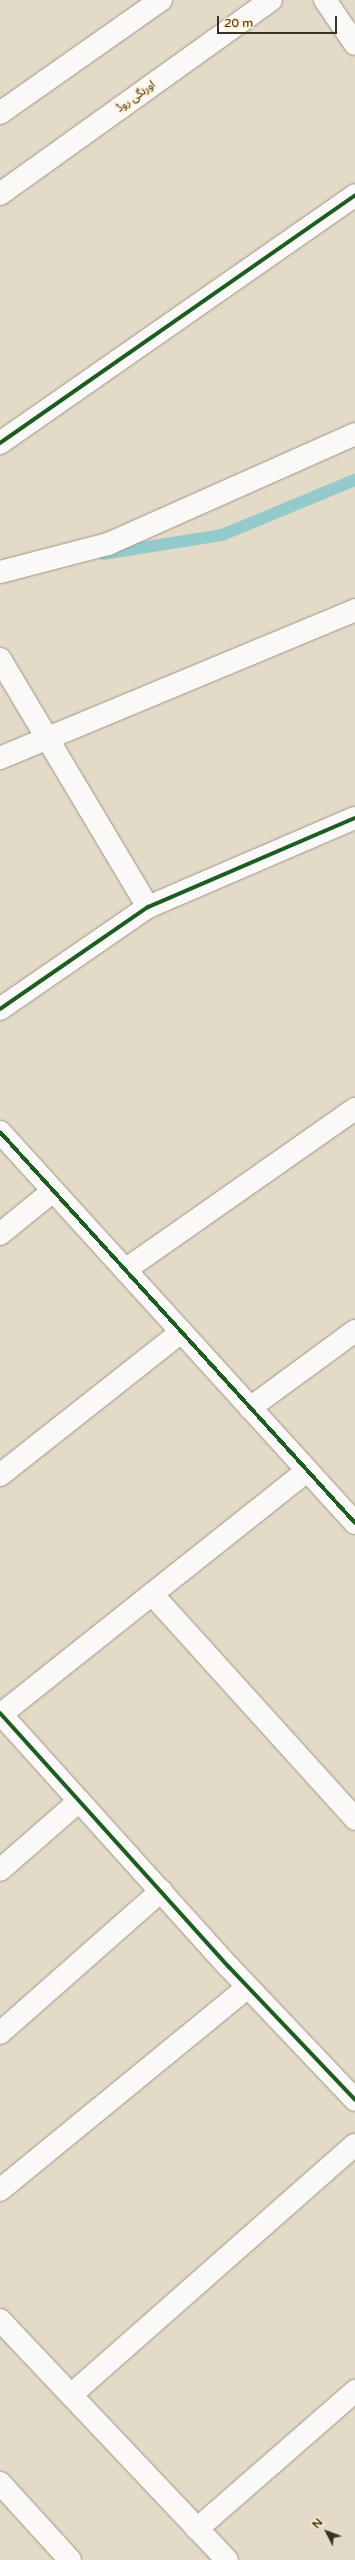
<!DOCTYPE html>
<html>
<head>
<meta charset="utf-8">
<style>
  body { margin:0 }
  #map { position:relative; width:355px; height:2560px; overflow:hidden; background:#e3dac7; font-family:"Varela Round","Noto Sans Arabic",sans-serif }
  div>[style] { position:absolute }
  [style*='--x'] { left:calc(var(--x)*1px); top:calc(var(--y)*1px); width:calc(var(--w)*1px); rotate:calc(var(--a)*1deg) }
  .stream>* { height:12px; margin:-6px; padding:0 6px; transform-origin:6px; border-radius:6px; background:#95cacd }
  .roads { filter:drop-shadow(0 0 1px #9e9789) drop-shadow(0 0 1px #9e9789) }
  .street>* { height:22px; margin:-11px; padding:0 11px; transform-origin:11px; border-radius:11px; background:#fbf9f7 }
  .primary>* { height:22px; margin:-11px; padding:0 11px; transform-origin:11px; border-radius:11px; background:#fbf9f7 }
  .cycleway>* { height:4px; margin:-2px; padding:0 2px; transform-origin:2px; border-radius:2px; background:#1b5e20 }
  span { translate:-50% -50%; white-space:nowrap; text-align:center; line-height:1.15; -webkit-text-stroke:3px #fcebc8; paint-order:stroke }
  .street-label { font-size:11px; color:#383124 }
  .north { position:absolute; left:307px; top:2512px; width:40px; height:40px; -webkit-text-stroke:3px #fcebc8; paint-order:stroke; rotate:312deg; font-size:11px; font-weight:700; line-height:16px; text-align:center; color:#383124 }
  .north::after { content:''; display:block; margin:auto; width:14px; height:18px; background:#383124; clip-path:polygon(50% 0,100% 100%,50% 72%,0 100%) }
  .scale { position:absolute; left:217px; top:16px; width:120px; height:18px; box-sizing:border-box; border:2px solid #383124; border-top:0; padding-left:5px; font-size:12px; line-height:14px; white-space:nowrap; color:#383124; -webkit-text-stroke:3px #fcebc8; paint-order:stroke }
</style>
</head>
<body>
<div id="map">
  <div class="stream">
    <div style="--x:103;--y:554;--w:121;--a:-9.1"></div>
    <div style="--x:222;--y:535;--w:144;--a:-22.5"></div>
  </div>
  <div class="roads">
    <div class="street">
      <div style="--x:325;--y:0;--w:53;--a:55.7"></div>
      <div style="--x:0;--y:443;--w:433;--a:-34.9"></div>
      <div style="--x:0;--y:572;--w:112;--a:-14.5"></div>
      <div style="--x:108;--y:544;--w:270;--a:-24"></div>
      <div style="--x:0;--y:659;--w:289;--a:59.2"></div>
      <div style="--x:0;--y:758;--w:385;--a:-22.6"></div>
      <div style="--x:0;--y:1009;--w:180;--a:-34.6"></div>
      <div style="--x:148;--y:907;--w:225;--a:-23.3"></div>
      <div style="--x:0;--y:1132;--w:528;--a:47.76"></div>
      <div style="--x:0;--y:1234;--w:68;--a:-39.1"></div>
      <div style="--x:125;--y:1270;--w:281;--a:-35"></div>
      <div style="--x:250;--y:1408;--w:130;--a:-36.3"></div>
      <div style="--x:0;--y:1475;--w:231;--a:-38.3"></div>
      <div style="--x:152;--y:1594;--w:303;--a:47.9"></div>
      <div style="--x:0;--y:1713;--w:342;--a:48"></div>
      <div style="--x:229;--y:1967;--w:183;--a:46.5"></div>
      <div style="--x:0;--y:1715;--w:392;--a:-38.5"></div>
      <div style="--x:0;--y:1870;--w:105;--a:-41.1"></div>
      <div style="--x:0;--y:2033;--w:215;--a:-41.4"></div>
      <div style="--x:0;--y:2190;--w:320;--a:-39.3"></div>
      <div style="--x:0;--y:2320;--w:330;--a:46.6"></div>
      <div style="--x:71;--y:2395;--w:378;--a:-41.4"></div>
      <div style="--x:0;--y:2483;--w:104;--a:47.7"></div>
      <div style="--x:197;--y:2529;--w:210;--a:-41.1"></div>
    </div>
    <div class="primary">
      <div style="--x:0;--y:113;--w:197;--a:-35.1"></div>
      <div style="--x:0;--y:194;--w:333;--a:-35.6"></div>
    </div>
  </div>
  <div class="cycleway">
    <div style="--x:0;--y:443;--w:433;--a:-34.9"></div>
    <div style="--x:0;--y:1009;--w:180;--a:-34.6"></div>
    <div style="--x:148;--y:907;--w:225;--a:-23.3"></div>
    <div style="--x:0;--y:1132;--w:528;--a:47.76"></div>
    <div style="--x:0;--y:1713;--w:342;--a:48"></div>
    <div style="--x:229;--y:1967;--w:183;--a:46.5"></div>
  </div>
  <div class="street-label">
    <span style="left:136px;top:97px;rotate:-36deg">اورنگی روڈ</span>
  </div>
  <div class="north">N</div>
  <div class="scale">20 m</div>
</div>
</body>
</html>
